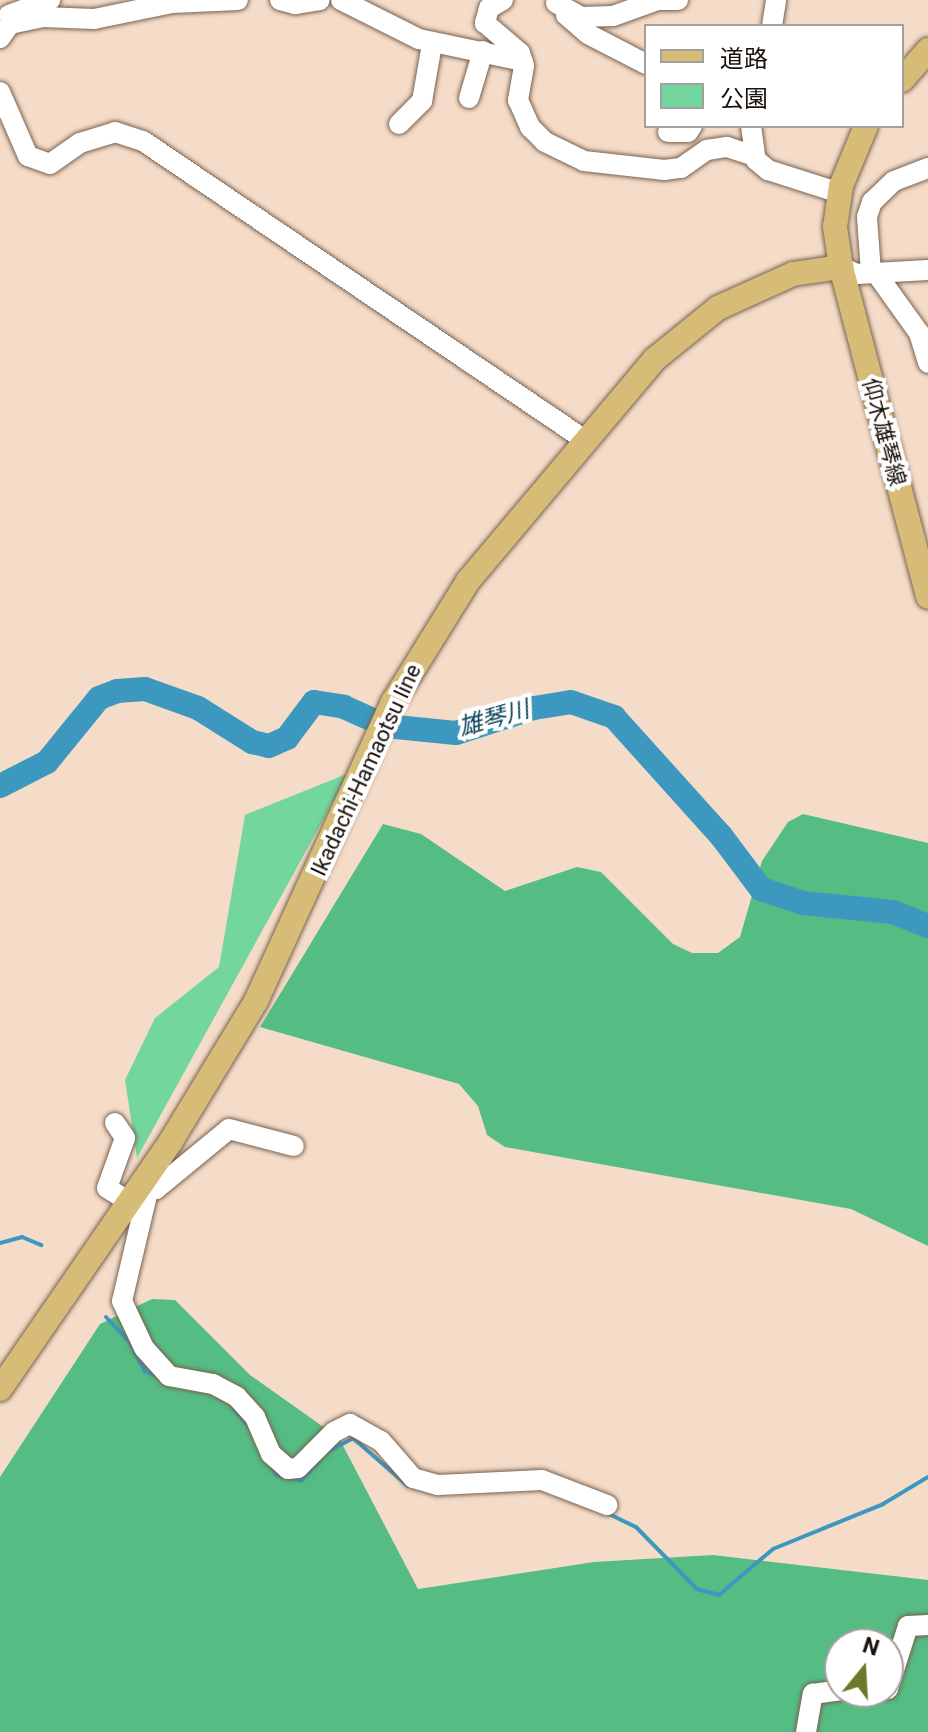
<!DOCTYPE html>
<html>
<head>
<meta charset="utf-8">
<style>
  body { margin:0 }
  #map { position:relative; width:928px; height:1732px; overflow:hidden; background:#f5dcc8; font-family:Roboto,"Noto Sans JP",sans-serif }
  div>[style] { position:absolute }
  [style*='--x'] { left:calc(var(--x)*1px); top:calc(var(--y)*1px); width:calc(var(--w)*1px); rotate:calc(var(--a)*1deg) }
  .green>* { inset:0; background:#73d79d }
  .forest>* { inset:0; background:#55bd83 }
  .stream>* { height:4px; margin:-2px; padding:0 2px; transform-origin:2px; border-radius:2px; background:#3c98bf }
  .river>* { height:24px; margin:-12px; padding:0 12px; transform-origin:12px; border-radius:12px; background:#3c98bf }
  .roads { filter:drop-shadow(0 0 2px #776150) drop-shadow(0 0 2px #776150) }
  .minor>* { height:20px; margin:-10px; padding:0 10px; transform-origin:10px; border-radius:10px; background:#fff }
  .major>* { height:24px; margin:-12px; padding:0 12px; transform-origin:12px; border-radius:12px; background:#d6bc77 }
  span { translate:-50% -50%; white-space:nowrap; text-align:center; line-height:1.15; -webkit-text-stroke:8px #fff; paint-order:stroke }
  .street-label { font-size:22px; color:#191009 }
  .water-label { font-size:24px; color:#0f4458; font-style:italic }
  .legend { position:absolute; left:644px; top:24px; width:260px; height:104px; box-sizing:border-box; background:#fff; border:2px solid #a39f9d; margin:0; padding:10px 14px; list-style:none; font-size:24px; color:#191009 }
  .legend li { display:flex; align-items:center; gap:16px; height:40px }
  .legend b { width:40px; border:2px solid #a39f9d }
  .north { position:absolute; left:824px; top:1628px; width:80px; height:80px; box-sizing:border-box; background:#fff; border:2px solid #a39f9d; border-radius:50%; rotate:18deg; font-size:22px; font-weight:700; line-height:32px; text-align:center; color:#191009 }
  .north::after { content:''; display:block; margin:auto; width:28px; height:36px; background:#6a7a28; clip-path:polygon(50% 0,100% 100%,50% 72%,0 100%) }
</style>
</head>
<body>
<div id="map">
  <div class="green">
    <div style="clip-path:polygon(349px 773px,137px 1158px,125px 1080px,155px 1018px,219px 967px,245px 815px)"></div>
  </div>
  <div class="forest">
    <div style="clip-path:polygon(803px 814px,928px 843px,928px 1246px,851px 1209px,505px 1147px,487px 1135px,478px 1106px,459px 1084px,260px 1027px,383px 824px,421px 834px,505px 891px,577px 867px,601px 872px,673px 944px,692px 953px,718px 953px,740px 937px,762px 861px,788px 822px)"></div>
    <div style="clip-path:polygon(evenodd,152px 1299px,175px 1300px,250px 1375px,339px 1438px,418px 1589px,594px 1562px,713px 1555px,928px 1580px,928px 1732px,0 1732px,0 1477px,100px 1324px,152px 1299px,840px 1644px,888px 1644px,888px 1692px,840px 1692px,840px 1644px)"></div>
  </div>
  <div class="stream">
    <div style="--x:0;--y:1243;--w:23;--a:-15"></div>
    <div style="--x:22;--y:1237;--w:21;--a:23"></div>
    <div style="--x:106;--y:1317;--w:35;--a:47"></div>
    <div style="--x:130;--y:1343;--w:32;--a:62"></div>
    <div style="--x:145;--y:1371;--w:14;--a:25"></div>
    <div style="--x:234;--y:1409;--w:23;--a:49"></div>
    <div style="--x:327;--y:1452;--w:30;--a:-28"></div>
    <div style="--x:353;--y:1438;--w:73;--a:41.1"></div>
    <div style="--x:271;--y:1465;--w:11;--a:63"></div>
    <div style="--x:276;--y:1475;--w:26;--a:13"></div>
    <div style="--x:301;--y:1481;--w:31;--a:-48"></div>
    <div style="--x:607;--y:1513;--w:32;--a:26"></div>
    <div style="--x:636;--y:1527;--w:87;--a:45.5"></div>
    <div style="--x:697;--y:1589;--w:23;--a:15"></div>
    <div style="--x:719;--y:1595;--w:71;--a:-40.4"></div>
    <div style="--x:773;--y:1549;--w:119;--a:-22.2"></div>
    <div style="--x:883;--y:1504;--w:52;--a:-31"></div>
  </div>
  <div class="river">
    <div style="--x:0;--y:786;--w:53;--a:-27.1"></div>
    <div style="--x:47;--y:762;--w:82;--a:-50.9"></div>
    <div style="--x:99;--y:698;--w:19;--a:-21"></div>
    <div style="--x:117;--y:691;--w:28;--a:-4"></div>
    <div style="--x:145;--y:689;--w:56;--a:19.7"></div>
    <div style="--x:198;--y:708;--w:64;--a:32.2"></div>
    <div style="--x:252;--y:742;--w:17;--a:13"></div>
    <div style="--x:269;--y:746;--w:20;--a:-24"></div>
    <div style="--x:287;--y:738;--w:45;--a:-53.1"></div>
    <div style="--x:314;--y:702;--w:30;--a:9"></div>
    <div style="--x:344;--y:707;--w:46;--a:24.3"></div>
    <div style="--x:386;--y:726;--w:70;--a:5.7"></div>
    <div style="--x:456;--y:733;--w:82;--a:-17.8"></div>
    <div style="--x:534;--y:708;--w:37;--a:-9"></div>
    <div style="--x:571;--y:702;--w:46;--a:19.2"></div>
    <div style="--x:614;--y:717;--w:161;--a:48"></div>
    <div style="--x:722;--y:837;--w:65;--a:53.1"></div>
    <div style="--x:761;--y:889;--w:44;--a:18.4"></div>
    <div style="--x:803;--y:903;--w:90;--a:5.7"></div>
    <div style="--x:893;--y:912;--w:38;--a:22"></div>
  </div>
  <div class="roads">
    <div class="minor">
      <div style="--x:280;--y:0;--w:16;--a:15"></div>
      <div style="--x:295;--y:4;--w:25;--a:-9"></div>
      <div style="--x:341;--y:0;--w:87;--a:26.6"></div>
      <div style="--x:419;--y:39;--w:106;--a:11.9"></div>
      <div style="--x:503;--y:0;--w:16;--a:150"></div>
      <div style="--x:489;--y:8;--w:16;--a:105"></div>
      <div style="--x:485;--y:23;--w:46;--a:40.6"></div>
      <div style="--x:520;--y:53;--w:14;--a:73"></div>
      <div style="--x:524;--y:66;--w:35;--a:100"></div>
      <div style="--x:518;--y:100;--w:30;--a:66"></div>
      <div style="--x:530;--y:127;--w:21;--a:45"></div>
      <div style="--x:545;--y:142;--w:43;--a:26"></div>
      <div style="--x:584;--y:161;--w:81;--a:6.4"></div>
      <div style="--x:664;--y:170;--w:17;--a:-7"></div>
      <div style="--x:681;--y:168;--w:32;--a:-35"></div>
      <div style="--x:707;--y:150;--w:20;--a:-9"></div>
      <div style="--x:727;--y:147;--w:29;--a:18"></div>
      <div style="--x:556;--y:3;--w:29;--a:29"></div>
      <div style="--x:581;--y:17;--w:32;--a:-2"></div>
      <div style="--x:613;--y:16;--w:48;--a:-19.6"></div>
      <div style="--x:658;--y:0;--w:20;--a:0"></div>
      <div style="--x:9;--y:15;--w:44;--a:-20.1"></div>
      <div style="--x:566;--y:15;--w:29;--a:41"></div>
      <div style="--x:588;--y:34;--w:65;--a:27.3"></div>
      <div style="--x:772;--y:26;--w:26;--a:-81"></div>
      <div style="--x:0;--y:38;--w:17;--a:-54"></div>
      <div style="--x:10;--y:24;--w:34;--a:-12"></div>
      <div style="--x:43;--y:17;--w:51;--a:2.2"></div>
      <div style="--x:94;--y:19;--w:80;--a:-11.6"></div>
      <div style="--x:172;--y:3;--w:66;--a:-2.6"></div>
      <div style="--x:0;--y:92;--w:70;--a:66.4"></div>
      <div style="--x:28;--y:156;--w:23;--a:20"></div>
      <div style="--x:50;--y:164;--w:37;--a:-35"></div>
      <div style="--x:80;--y:143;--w:37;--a:-17"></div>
      <div style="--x:115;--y:132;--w:29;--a:18"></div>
      <div style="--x:143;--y:141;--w:534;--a:34.08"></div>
      <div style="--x:469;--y:98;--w:49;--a:-73.4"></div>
      <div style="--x:399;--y:124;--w:33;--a:-45"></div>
      <div style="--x:422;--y:101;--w:58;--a:-80"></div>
      <div style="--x:751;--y:126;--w:34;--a:82"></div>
      <div style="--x:756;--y:160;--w:16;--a:40"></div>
      <div style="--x:768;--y:170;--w:76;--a:17.7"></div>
      <div style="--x:668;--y:132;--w:20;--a:0"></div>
      <div style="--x:688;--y:132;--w:7;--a:-56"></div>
      <div style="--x:841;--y:267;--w:17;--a:24"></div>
      <div style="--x:857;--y:274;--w:71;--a:-3.2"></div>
      <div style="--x:871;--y:273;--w:56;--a:-94.1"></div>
      <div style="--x:867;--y:217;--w:16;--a:-72"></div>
      <div style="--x:872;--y:202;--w:30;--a:-44"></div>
      <div style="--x:894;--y:181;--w:36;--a:-21"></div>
      <div style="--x:876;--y:273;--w:74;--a:54.4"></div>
      <div style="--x:919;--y:333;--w:31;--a:73"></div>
      <div style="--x:115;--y:1123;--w:18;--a:56"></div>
      <div style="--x:125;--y:1138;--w:53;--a:109.8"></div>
      <div style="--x:107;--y:1188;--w:26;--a:32"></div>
      <div style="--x:148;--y:1191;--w:113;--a:103.3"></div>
      <div style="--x:122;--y:1301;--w:52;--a:64.9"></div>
      <div style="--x:144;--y:1348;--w:38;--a:48"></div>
      <div style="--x:169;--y:1376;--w:45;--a:10.3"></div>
      <div style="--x:213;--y:1384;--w:27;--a:28"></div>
      <div style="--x:237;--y:1397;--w:27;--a:48"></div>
      <div style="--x:255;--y:1417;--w:40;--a:66.6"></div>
      <div style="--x:271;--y:1454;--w:23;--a:41"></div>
      <div style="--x:288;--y:1469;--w:10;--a:-6"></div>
      <div style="--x:298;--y:1468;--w:51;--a:-45"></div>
      <div style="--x:334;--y:1432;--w:18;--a:-27"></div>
      <div style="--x:350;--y:1424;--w:35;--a:29"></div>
      <div style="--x:381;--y:1441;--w:49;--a:49.1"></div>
      <div style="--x:413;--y:1478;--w:26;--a:16"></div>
      <div style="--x:438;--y:1485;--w:104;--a:-2.8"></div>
      <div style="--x:542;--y:1480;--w:70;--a:21"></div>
      <div style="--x:137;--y:1194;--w:20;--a:-15"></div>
      <div style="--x:156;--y:1189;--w:94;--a:-39.4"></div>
      <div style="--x:229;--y:1129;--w:67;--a:14.7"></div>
      <div style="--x:888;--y:1689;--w:66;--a:-72.4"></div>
      <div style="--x:908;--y:1626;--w:20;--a:-3"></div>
      <div style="--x:806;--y:1732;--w:39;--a:-80"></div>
      <div style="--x:813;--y:1694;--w:27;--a:-8"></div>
    </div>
    <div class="major">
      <div style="--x:902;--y:80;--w:40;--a:-49"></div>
      <div style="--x:866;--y:126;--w:65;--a:112.6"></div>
      <div style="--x:841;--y:186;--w:41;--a:98.3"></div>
      <div style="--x:835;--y:227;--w:40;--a:81.5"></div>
      <div style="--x:841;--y:267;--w:341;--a:75.2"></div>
      <div style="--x:0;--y:1389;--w:301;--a:-55.4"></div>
      <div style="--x:171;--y:1141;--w:164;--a:-58.7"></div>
      <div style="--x:256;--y:1001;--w:329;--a:-65.4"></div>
      <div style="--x:393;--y:702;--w:142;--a:-58.2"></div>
      <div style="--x:468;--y:581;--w:290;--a:-49.9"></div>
      <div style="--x:655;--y:359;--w:81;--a:-39"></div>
      <div style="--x:718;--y:308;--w:82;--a:-24.4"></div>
      <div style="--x:793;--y:274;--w:49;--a:-8.3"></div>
    </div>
  </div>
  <div class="street-label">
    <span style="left:884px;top:432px;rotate:75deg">仰木雄琴線</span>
    <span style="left:366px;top:770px;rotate:-65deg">Ikadachi-Hamaotsu line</span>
  </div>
  <div class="water-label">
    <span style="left:494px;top:719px;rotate:-16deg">雄琴川</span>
  </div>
  <ul class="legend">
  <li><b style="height:10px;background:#d6bc77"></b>道路</li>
  <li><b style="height:22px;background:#73d79d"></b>公園</li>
  </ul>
  <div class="north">N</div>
</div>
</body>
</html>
